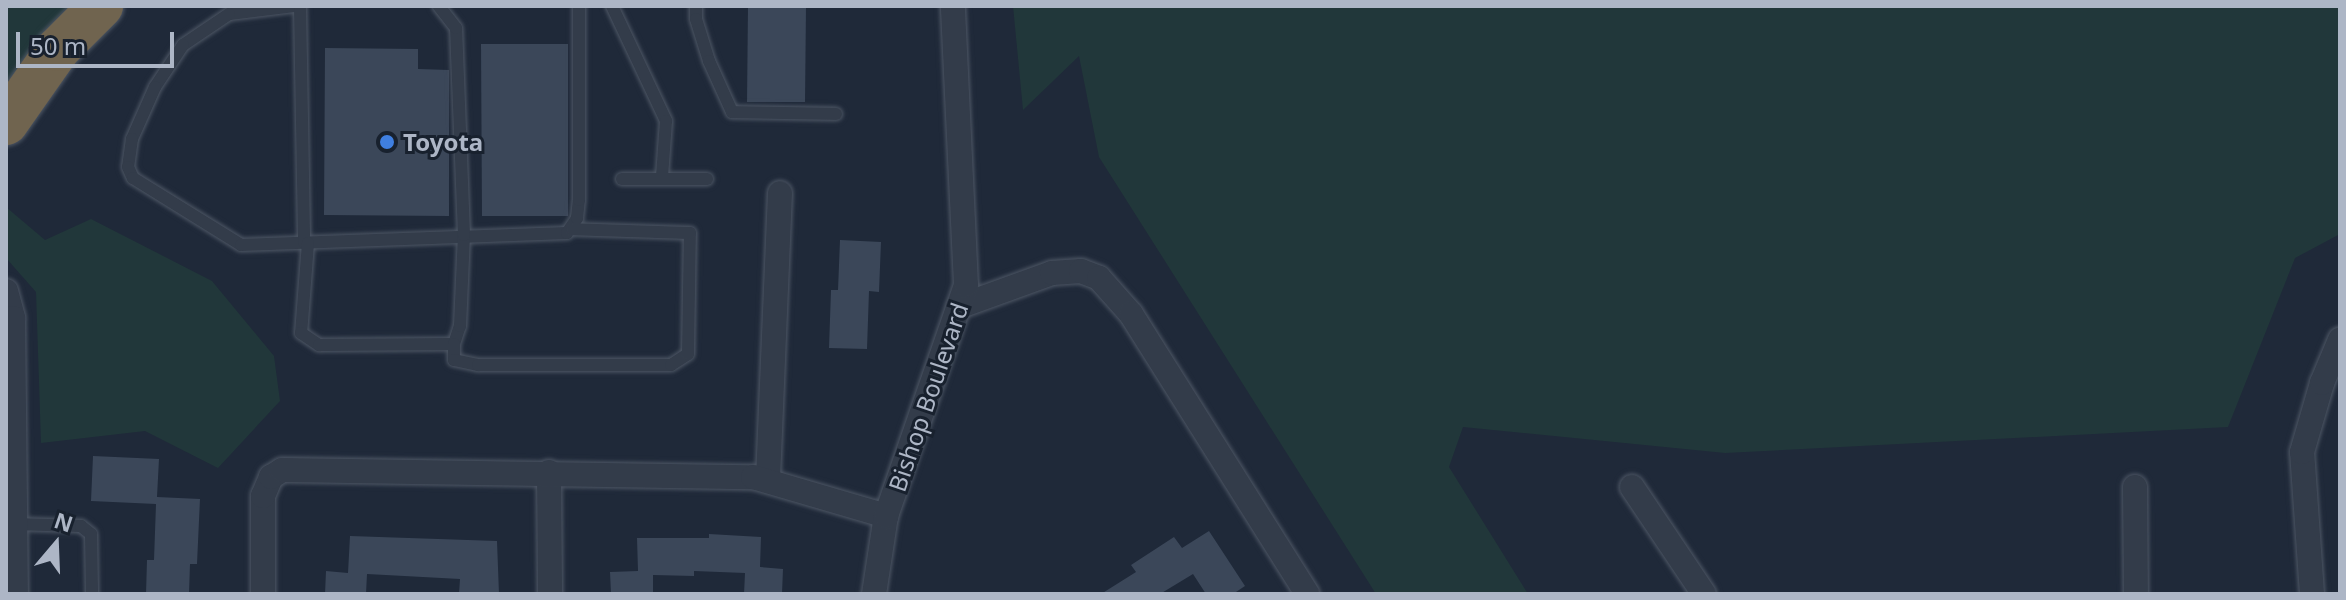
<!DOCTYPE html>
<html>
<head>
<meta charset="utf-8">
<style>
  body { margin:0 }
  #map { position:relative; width:2346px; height:600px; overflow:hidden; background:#1f2939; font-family:"Noto Sans",sans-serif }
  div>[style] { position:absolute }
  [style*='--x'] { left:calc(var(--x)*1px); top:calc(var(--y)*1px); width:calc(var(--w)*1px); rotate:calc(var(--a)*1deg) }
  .green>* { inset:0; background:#21373a }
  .building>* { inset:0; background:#3b4759 }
  .roads { filter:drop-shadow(0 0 2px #4d5664) drop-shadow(0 0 2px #4d5664) }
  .lane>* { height:12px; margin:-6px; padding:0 6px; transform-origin:6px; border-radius:6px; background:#333c4a }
  .street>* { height:24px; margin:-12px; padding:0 12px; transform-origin:12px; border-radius:12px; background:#333c4a }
  .highway>* { height:44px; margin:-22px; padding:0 22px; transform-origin:22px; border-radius:22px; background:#70644f }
  .dots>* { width:22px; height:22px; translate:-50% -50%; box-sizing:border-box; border:4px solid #18212e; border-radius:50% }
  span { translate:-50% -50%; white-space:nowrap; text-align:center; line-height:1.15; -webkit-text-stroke:6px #18212e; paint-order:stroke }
  .poi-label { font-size:24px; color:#adb6c6; font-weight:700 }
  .left { translate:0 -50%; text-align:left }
  .street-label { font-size:24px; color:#adb6c6 }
  .frame { position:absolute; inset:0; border:8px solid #adb6c6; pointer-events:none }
  .north { position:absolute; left:16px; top:504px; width:80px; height:80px; -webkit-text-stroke:6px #18212e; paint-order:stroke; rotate:19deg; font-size:22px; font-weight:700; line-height:32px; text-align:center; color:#adb6c6 }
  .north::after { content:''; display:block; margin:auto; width:28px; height:36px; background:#adb6c6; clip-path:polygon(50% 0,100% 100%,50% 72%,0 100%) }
  .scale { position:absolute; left:16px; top:32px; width:158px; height:36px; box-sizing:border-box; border:4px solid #adb6c6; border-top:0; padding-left:10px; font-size:24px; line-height:28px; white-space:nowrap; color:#adb6c6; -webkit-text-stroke:6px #18212e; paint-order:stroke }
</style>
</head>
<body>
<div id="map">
  <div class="green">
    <div style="clip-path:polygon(6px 6px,81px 6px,6px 98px)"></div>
    <div style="clip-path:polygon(1013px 6px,2340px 6px,2340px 234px,2295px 258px,2228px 427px,1725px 453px,1463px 427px,1449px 467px,1528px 594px,1376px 594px,1099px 157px,1079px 56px,1023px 110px)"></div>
    <div style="clip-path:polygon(6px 207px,45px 240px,91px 219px,212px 281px,274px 356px,280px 401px,218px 468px,145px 431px,41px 443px,36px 292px,6px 258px)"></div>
  </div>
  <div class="building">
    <div style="clip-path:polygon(748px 6px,806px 6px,805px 102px,747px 102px)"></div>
    <div style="clip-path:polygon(481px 44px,568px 44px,568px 216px,482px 216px)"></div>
    <div style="clip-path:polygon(325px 48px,418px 49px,418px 69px,449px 70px,449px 216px,324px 215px)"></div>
    <div style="clip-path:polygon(840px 240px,881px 242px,879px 292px,869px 291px,867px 349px,829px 348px,831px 290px,838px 290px)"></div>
    <div style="clip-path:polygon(93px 456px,159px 459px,157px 497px,200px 499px,197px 564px,190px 564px,189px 594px,146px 594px,147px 560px,154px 560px,156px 504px,91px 501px)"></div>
    <div style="clip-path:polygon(1209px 531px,1245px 586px,1233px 594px,1206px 594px,1193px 574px,1160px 594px,1101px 594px,1136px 572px,1131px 565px,1174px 537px,1182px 548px)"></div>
    <div style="clip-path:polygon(709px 534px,761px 537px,760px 567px,783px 569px,782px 594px,744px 594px,745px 573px,694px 571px,694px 576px,653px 575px,653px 594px,611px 594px,610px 572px,638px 571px,637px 538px,709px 538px)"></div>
    <div style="clip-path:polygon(350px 536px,497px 541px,499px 594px,459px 594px,460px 579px,367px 574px,366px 594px,325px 594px,326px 571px,348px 573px)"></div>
  </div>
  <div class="roads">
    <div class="lane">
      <div style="--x:294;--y:6;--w:65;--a:173"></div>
      <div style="--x:229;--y:14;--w:55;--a:146"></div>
      <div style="--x:183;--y:45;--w:50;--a:123.7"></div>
      <div style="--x:155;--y:87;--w:57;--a:113.9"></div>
      <div style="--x:132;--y:139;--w:28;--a:98"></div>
      <div style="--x:128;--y:167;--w:12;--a:66"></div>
      <div style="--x:133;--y:178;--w:127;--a:31.8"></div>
      <div style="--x:241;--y:245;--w:326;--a:-2.1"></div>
      <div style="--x:567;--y:233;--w:18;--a:-56"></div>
      <div style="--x:577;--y:218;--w:18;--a:-84"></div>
      <div style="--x:579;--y:200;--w:194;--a:-90"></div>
      <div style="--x:300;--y:6;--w:237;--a:89"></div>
      <div style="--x:612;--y:6;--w:127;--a:64.8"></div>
      <div style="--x:666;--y:121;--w:56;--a:94.1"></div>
      <div style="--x:696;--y:6;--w:13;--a:90"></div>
      <div style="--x:696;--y:19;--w:44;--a:72.8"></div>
      <div style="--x:709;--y:61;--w:56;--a:65.7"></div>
      <div style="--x:732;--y:112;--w:104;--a:1.1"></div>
      <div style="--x:622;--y:179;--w:85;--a:0"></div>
      <div style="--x:308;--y:243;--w:90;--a:94.4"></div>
      <div style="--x:301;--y:333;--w:22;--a:34"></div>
      <div style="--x:319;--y:345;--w:135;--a:-0.4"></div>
      <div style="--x:454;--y:344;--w:19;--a:-72"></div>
      <div style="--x:460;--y:326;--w:91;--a:-87.5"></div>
      <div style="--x:464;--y:235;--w:207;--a:-92.2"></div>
      <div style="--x:456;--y:28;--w:28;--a:-128"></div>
      <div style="--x:454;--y:344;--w:16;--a:90"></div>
      <div style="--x:454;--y:360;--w:25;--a:12"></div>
      <div style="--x:478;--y:365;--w:193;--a:0"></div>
      <div style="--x:671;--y:365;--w:20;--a:-33"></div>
      <div style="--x:688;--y:354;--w:121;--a:-89.1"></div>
      <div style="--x:690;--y:233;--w:118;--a:-178.1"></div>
      <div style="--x:14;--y:524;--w:67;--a:1.7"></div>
      <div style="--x:81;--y:526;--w:13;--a:39"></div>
      <div style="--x:91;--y:534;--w:60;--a:89"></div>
    </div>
    <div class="street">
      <div style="--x:6;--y:291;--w:28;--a:75"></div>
      <div style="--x:13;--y:318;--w:276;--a:89.4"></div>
      <div style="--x:958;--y:307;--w:100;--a:-19.9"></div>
      <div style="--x:1052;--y:273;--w:29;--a:-4"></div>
      <div style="--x:1081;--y:271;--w:19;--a:21"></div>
      <div style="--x:1099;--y:278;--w:48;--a:48.4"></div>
      <div style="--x:1131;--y:314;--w:331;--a:57.8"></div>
      <div style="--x:549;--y:472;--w:122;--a:89.5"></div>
      <div style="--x:768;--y:479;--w:286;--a:-87.6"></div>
      <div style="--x:1632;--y:487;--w:129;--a:56.1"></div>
      <div style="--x:2135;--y:487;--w:107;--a:89.5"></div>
      <div style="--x:263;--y:594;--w:98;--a:-90"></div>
      <div style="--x:263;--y:496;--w:21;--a:-67"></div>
      <div style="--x:271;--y:477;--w:13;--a:-32"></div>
      <div style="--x:282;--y:470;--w:471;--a:0.9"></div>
      <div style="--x:753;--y:477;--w:139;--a:16.3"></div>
      <div style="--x:874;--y:594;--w:79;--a:-81.3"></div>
      <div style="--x:886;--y:516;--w:244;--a:-70.9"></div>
      <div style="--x:966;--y:285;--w:279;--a:-92.7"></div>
      <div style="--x:2312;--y:594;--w:142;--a:-94"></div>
      <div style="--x:2302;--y:452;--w:72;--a:-73.8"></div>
      <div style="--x:2322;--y:383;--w:47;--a:-67.3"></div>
    </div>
    <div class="highway">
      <div style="--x:6;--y:123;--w:90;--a:-54.9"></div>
      <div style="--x:58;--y:49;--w:61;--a:-45"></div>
    </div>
  </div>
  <div class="dots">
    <div style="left:387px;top:142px;background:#3f7fe0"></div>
  </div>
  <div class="poi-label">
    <span class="left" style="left:403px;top:142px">Toyota</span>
  </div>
  <div class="street-label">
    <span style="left:928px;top:397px;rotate:-71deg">Bishop Boulevard</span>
  </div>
  <div class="frame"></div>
  <div class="north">N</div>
  <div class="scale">50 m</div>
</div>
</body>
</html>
